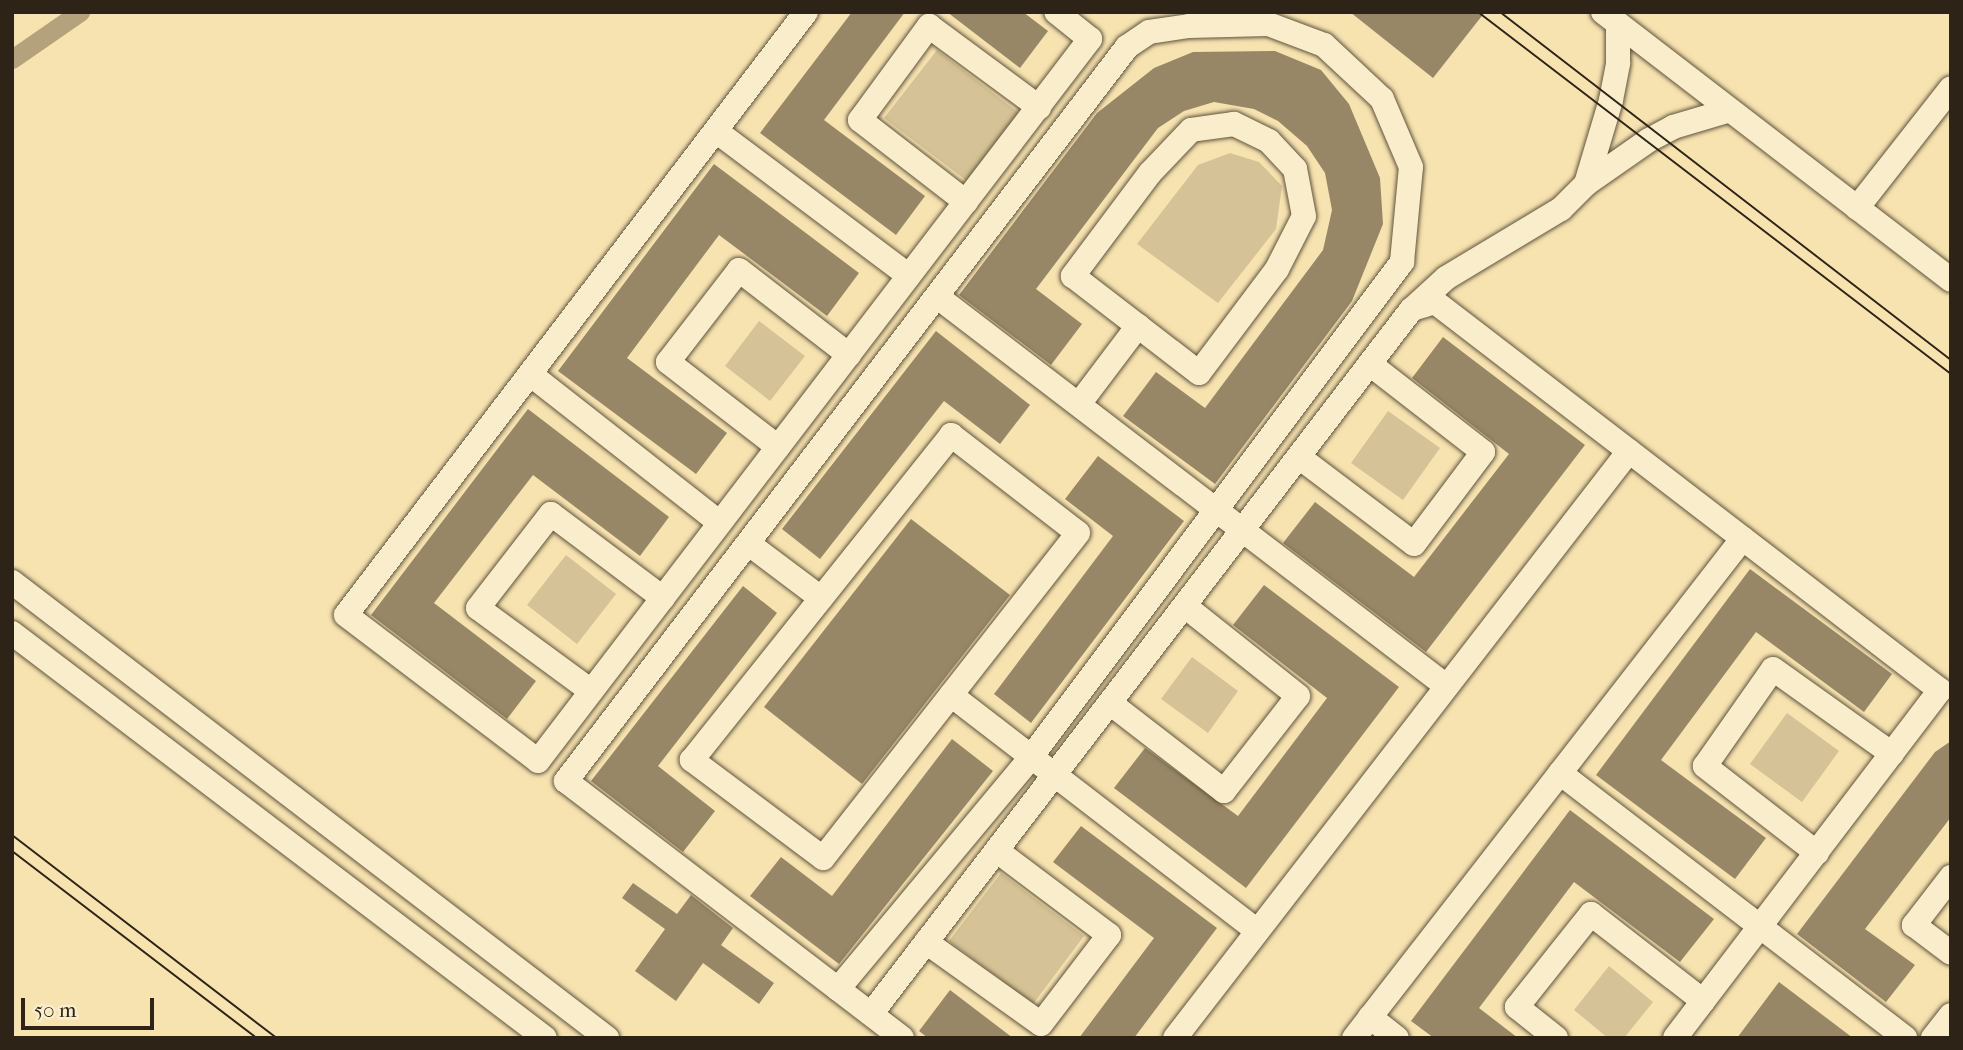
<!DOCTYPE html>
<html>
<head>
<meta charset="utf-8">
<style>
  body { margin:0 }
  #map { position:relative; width:1963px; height:1050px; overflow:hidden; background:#f7e3b0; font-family:"IM FELL French Canon",serif }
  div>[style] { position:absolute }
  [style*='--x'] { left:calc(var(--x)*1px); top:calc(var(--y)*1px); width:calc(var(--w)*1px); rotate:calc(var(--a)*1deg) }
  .green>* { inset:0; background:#d5c296 }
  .canal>* { height:19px; margin:-9.5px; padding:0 9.5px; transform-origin:9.5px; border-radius:9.5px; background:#b3a27c }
  .building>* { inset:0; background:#978767 }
  .roads { filter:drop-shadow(0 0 2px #60533d) drop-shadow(0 0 2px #60533d) }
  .minor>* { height:24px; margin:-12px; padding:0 12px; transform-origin:12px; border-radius:12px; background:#faedcc }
  .tram>* { height:2px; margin:-1px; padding:0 1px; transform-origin:1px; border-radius:1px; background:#2e2317 }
  span { translate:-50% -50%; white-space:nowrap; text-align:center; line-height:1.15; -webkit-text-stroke:7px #faedcc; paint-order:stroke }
  .frame { position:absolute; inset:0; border:14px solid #2e2317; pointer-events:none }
  .scale { position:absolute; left:21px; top:998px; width:133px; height:32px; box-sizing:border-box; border:4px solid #2e2317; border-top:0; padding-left:9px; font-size:21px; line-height:24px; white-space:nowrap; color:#2e2317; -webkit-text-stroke:5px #faedcc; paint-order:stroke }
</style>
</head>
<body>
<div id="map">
  <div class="green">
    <div style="clip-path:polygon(937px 50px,1019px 113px,967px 181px,884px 118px)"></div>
    <div style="clip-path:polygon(1230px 153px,1259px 162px,1282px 186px,1276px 229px,1218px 303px,1137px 244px,1198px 165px)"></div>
    <div style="clip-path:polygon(759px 321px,805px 356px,770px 401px,725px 366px)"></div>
    <div style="clip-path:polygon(1388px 411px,1440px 448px,1403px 500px,1351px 463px)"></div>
    <div style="clip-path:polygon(566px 555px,616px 594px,577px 644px,527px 605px)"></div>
    <div style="clip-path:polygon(1192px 657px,1238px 691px,1208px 733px,1161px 699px)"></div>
    <div style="clip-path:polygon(1787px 713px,1839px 751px,1802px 802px,1750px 764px)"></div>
    <div style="clip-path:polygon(1001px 873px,1084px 936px,1033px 1004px,949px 941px)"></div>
    <div style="clip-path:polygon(1609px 966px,1653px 1002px,1624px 1038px,1608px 1038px,1574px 1010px)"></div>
  </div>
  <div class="canal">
    <div style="--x:12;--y:59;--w:83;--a:-34.7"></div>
  </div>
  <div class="building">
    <div style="clip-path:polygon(852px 12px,905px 12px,824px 120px,925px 196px,896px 235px,760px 133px)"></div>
    <div style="clip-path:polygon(947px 12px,1023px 12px,1048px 31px,1020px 68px)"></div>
    <div style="clip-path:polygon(1350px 12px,1485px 12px,1433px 78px)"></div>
    <div style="clip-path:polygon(1275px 51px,1321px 70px,1349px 104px,1380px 178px,1383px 224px,1352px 301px,1215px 484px,1123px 416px,1156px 372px,1205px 408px,1323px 250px,1332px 210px,1325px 173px,1307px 146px,1278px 121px,1254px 109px,1214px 102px,1184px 111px,1158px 128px,1036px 289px,1082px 324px,1051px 365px,959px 295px,1097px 113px,1154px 68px,1193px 52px)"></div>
    <div style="clip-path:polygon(714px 164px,859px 273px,827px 316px,719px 235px,627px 358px,727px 433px,696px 474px,558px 371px)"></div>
    <div style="clip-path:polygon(936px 331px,1030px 405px,1000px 444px,944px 401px,820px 559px,782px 529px)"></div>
    <div style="clip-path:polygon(1443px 337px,1585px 445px,1426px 652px,1283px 543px,1315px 502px,1414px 577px,1509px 454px,1412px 378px)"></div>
    <div style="clip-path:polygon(528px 409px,669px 517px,640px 556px,533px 475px,434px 603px,536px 681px,507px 719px,371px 615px)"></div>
    <div style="clip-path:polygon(1098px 456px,1184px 521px,1031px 723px,994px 694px,1113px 536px,1065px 499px)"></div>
    <div style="clip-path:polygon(911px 519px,1010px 595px,862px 784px,764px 707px)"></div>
    <div style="clip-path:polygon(1750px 569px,1892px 674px,1864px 712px,1756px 632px,1661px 760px,1766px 838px,1735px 879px,1596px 775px)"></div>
    <div style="clip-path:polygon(1264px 585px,1399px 687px,1246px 888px,1114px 788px,1145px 748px,1238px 816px,1327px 698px,1233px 625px)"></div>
    <div style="clip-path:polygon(743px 586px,777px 613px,658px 766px,715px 811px,683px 852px,591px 781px)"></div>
    <div style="clip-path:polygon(952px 739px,993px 771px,839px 964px,750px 896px,781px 857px,832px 896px)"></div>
    <div style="clip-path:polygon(1951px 741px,1951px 817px,1865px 929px,1915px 965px,1886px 1002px,1797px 934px,1935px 752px)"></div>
    <div style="clip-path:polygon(1570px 810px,1714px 919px,1680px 962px,1574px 882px,1479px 1008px,1518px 1038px,1434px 1038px,1411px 1021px)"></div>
    <div style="clip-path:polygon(1081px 826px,1217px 928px,1134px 1038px,1079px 1038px,1154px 938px,1053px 862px)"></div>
    <div style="clip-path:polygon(633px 883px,677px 914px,691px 895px,733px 928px,721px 945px,774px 983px,759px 1004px,703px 963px,676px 1001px,635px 971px,665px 929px,622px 898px)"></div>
    <div style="clip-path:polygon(1779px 982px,1853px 1038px,1737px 1038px)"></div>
    <div style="clip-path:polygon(950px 990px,1013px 1038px,928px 1038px,919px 1031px)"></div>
  </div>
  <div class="roads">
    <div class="minor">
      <div style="--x:806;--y:12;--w:758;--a:127.34"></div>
      <div style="--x:346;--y:615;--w:241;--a:37.2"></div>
      <div style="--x:538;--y:761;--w:909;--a:-52.6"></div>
      <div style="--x:1090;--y:39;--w:43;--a:-141.5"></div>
      <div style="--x:1603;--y:12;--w:439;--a:37.6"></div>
      <div style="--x:716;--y:131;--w:241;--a:36.9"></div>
      <div style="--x:1586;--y:184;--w:88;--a:-73.4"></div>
      <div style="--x:1611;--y:100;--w:38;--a:-79"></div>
      <div style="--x:1618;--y:63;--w:39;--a:-90"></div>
      <div style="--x:966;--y:202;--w:134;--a:-142.3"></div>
      <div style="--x:860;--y:120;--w:117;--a:-53.7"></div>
      <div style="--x:929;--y:26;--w:137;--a:36.4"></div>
      <div style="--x:1857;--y:208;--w:152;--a:-51.9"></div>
      <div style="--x:939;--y:298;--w:637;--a:37.41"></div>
      <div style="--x:1412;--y:309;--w:24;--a:-17"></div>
      <div style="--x:1435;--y:302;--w:637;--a:37.54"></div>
      <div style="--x:1940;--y:690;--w:437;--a:127.3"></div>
      <div style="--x:530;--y:374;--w:241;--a:38.1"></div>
      <div style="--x:1079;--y:404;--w:98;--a:-52.9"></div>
      <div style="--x:1138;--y:326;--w:77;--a:37.6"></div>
      <div style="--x:1199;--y:373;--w:130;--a:-53.1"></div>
      <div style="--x:1277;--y:269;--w:59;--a:-63"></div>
      <div style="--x:1304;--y:216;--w:48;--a:-100.8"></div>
      <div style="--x:1295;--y:169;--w:38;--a:-133"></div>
      <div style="--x:1269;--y:141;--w:39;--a:-154"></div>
      <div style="--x:1234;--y:124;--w:43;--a:172.1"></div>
      <div style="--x:1191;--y:130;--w:59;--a:133.6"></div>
      <div style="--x:1150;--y:173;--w:129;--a:126.8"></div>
      <div style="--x:1073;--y:276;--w:82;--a:37.6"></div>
      <div style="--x:951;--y:435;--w:160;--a:37.7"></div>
      <div style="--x:1078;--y:533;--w:413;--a:128.1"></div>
      <div style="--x:823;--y:858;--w:164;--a:-143.2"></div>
      <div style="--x:692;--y:760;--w:416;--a:-51.4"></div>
      <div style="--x:778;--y:447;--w:139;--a:-142.3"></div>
      <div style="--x:668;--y:362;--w:116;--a:-52.3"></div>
      <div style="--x:739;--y:270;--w:139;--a:37.7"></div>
      <div style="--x:1299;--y:457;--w:144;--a:37.1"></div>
      <div style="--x:1414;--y:544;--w:115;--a:-53.1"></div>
      <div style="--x:1483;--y:452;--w:143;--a:-142.1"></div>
      <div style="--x:749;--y:544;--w:90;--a:36.9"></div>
      <div style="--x:12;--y:582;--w:750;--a:37.47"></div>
      <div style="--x:12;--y:633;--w:669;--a:37.23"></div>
      <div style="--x:591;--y:691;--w:140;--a:-143.7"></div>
      <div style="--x:478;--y:608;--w:119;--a:-52.2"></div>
      <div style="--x:551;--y:514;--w:140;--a:36.9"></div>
      <div style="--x:951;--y:695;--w:385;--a:37.6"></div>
      <div style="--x:1110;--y:703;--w:144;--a:37.7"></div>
      <div style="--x:1224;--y:791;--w:120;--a:-52.1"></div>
      <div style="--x:1298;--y:696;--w:144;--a:-141.5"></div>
      <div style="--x:1560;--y:773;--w:435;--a:37.5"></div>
      <div style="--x:1817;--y:853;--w:142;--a:-142.2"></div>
      <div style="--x:1705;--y:766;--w:118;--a:-55"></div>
      <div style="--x:1773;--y:669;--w:146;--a:35.5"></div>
      <div style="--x:1951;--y:877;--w:61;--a:127.6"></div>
      <div style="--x:1914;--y:925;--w:46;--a:37.1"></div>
      <div style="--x:926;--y:942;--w:141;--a:35.5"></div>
      <div style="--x:1041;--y:1024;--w:112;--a:-52.6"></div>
      <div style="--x:1109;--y:935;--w:140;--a:-143.1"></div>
      <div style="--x:838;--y:989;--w:302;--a:-50.2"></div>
      <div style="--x:1031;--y:757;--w:619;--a:-53.15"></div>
      <div style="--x:1402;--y:262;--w:95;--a:-84.6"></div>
      <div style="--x:1411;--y:167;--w:74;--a:-113.1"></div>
      <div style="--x:1382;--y:99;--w:79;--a:-137"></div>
      <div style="--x:1324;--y:45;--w:60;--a:-159.4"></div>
      <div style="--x:1268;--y:24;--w:79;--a:178.5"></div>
      <div style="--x:1189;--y:26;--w:40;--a:171.5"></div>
      <div style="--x:1149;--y:32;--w:27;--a:146"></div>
      <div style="--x:1127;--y:47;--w:924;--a:127.39"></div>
      <div style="--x:566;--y:781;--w:423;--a:37.4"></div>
      <div style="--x:871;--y:1014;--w:887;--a:-52.51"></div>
      <div style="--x:1411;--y:310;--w:47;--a:-42.4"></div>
      <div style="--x:1446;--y:278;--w:134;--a:-31"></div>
      <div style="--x:1561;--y:209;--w:35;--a:-45"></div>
      <div style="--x:1586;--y:184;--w:77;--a:-34.9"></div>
      <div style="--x:1649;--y:140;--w:27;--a:-28"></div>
      <div style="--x:1673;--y:127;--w:59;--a:-16.6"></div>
      <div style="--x:1370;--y:1017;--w:34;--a:38"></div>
      <div style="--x:1175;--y:1038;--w:742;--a:-52.28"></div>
      <div style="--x:1354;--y:1038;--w:633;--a:-52.12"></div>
      <div style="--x:1556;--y:1038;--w:50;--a:-141.5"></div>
      <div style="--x:1517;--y:1007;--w:119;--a:-51.5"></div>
      <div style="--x:1591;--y:914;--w:142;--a:37.8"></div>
      <div style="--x:1933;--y:1038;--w:29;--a:-52"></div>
    </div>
  </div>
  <div class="tram">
    <div style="--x:1478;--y:12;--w:596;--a:37.43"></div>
    <div style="--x:1500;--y:12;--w:570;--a:37.65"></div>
    <div style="--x:12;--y:835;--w:334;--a:37.5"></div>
    <div style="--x:12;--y:851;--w:308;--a:37.4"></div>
  </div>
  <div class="frame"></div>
  <div class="scale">50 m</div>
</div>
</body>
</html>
